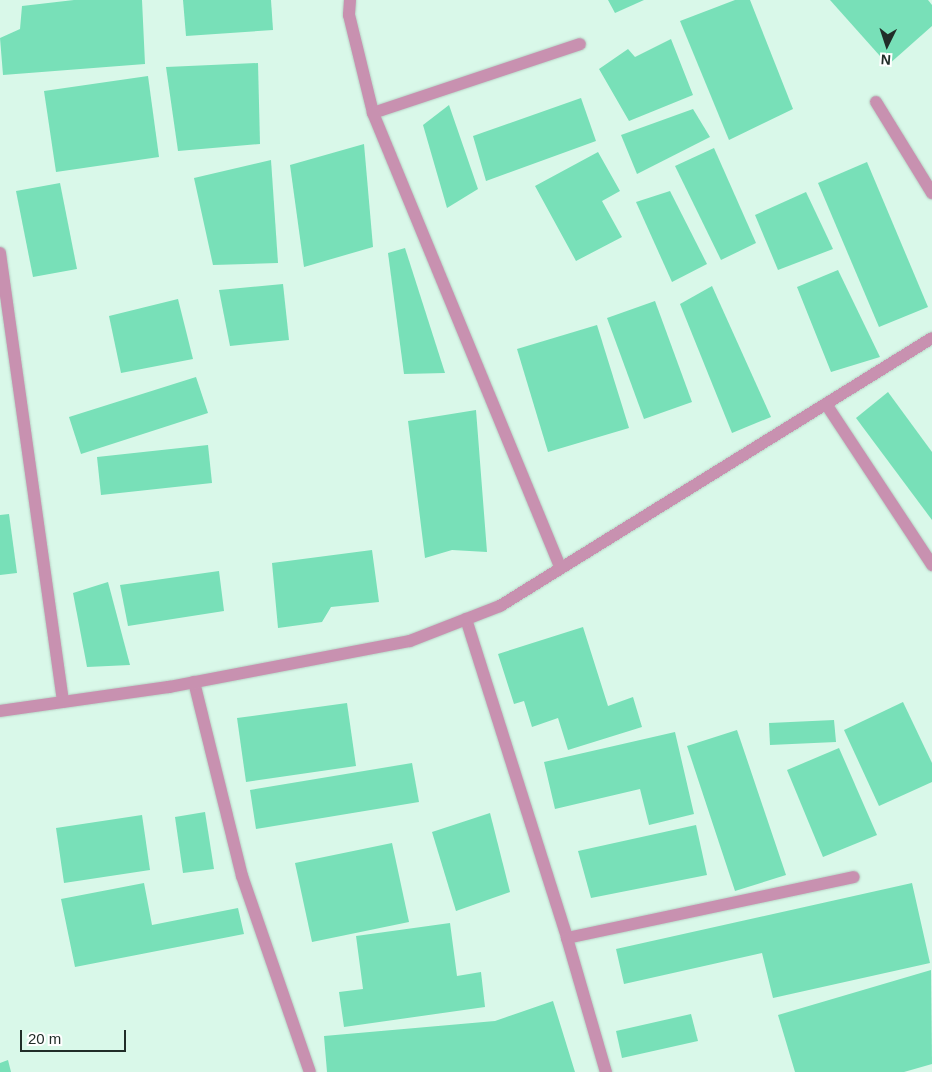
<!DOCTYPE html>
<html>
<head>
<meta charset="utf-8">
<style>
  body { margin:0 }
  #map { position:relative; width:932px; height:1072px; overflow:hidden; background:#d9f8e9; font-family:Arial,sans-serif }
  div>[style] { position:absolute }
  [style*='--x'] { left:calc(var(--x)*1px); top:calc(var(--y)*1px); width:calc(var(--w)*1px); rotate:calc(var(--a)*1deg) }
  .building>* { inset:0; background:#78e0b8 }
  .roads { filter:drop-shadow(0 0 1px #b8d3c6) drop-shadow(0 0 1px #b8d3c6) }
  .lane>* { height:12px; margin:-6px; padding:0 6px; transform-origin:6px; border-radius:6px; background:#c891b0 }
  .street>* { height:12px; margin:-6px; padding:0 6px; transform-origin:6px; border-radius:6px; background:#c891b0 }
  span { translate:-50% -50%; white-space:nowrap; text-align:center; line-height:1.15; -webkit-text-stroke:4.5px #fff; paint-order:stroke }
  .north { position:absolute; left:862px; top:20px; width:50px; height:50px; -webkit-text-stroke:4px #fff; paint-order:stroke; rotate:184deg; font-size:14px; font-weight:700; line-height:20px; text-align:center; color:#212d28 }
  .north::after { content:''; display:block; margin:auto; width:18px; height:22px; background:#212d28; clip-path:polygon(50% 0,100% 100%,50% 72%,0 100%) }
  .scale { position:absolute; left:20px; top:1030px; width:106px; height:22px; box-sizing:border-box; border:2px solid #212d28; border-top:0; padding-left:6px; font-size:15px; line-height:18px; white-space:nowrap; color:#212d28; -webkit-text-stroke:4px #fff; paint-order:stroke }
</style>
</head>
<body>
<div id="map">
  <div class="building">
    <div style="clip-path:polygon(74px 0,142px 0,145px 64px,3px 75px,0 38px,20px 29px,22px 6px)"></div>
    <div style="clip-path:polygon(183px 0,271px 0,273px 30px,186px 36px)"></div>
    <div style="clip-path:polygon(608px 0,644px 0,615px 13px)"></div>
    <div style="clip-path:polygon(735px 0,750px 0,793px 109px,729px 140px,680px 21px)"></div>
    <div style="clip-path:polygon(830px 0,928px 0,932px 5px,932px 26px,888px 65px)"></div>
    <div style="clip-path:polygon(671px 39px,693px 95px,629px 121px,599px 69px,628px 49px,635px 57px)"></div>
    <div style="clip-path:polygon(258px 63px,260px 144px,178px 151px,166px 67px)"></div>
    <div style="clip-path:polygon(148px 76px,159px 157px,56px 172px,44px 91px)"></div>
    <div style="clip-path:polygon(581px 98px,596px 141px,486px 181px,473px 136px)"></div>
    <div style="clip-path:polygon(449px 105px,478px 189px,447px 208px,423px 125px)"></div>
    <div style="clip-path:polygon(693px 109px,710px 137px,637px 174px,621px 135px)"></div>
    <div style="clip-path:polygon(364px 144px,373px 247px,304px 267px,290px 165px)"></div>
    <div style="clip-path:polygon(714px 148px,756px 243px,721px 260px,675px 166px)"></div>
    <div style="clip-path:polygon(598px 152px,620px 191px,602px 201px,622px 237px,576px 261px,535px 186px)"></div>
    <div style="clip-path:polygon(271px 160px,278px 263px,213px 265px,194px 178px)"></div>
    <div style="clip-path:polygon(867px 162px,928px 307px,879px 327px,818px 183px)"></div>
    <div style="clip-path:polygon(60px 183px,77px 269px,33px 277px,16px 191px)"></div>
    <div style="clip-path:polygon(670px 191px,707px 264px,672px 282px,636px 202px)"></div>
    <div style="clip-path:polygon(806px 192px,833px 249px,778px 270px,755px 215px)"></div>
    <div style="clip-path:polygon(405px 248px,445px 373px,404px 374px,388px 253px)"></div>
    <div style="clip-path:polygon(838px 270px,880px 357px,831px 372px,797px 287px)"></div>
    <div style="clip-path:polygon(283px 284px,289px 340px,230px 346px,219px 290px)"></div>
    <div style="clip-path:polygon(712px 286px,771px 417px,732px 433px,680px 304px)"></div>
    <div style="clip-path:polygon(178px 299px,193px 359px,121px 373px,109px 316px)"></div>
    <div style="clip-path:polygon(655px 301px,692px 402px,644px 419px,607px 318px)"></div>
    <div style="clip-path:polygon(597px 325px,629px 428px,548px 452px,517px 349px)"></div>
    <div style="clip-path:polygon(196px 377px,208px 413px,81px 454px,69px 417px)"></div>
    <div style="clip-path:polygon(888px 392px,932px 452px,932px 520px,856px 418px)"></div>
    <div style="clip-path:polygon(476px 410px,487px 552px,452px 550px,425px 558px,408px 421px)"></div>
    <div style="clip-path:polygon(208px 445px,212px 483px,101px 495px,97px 457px)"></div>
    <div style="clip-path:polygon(9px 514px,17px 573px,0 575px,0 515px)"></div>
    <div style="clip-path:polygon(372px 550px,379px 602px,331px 607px,322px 622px,278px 628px,272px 563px)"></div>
    <div style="clip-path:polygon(219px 571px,224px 611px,128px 626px,120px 585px)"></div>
    <div style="clip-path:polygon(108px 582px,130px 665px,87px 667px,73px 593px)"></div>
    <div style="clip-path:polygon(583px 627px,608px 706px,633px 697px,642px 727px,568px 750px,558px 718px,532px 727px,524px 701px,514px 704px,498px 654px)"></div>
    <div style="clip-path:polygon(903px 702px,932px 763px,932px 782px,879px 806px,844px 730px)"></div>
    <div style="clip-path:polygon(347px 703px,356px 766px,246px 782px,237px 718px)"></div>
    <div style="clip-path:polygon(834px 720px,836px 742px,770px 745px,769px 723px)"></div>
    <div style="clip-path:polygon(737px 730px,786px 875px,735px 891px,687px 746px)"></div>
    <div style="clip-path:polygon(675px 732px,694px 814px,649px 825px,640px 789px,555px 809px,544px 762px)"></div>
    <div style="clip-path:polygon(839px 748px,877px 835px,823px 857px,787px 770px)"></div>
    <div style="clip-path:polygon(412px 763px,419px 802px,256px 829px,250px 790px)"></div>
    <div style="clip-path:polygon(205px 812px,214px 869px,183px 873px,175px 817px)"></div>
    <div style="clip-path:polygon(490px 813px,510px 892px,456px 911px,432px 832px)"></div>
    <div style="clip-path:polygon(142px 815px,150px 870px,64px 883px,56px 828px)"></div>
    <div style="clip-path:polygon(696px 825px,707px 875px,591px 898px,578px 851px)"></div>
    <div style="clip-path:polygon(392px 843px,409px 922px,312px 942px,295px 863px)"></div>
    <div style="clip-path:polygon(144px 883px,152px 925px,238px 908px,244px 934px,75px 967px,61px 899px)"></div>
    <div style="clip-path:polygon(912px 883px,930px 963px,773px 998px,762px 953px,624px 984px,616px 949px)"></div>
    <div style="clip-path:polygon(450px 923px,457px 976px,481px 972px,485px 1007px,344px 1027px,339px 992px,363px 989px,356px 936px)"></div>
    <div style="clip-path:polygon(931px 970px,932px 1064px,904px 1072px,795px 1072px,778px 1015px)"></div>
    <div style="clip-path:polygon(553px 1001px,575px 1072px,327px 1072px,324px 1036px,495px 1021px)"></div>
    <div style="clip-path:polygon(691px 1014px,698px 1041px,622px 1058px,616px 1031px)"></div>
    <div style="clip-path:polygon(8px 1060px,11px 1072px,0 1072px,0 1063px)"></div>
  </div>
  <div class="roads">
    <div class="lane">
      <div style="--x:876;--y:102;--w:107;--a:58.4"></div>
      <div style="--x:373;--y:113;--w:218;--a:-18.4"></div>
    </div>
    <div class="street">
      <div style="--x:350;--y:0;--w:15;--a:94"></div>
      <div style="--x:349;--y:15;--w:101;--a:76.2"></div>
      <div style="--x:373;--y:113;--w:490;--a:67.6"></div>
      <div style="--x:0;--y:253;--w:453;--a:82"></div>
      <div style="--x:826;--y:404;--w:193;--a:56.6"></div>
      <div style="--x:466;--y:619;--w:335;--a:72.4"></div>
      <div style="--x:567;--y:938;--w:140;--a:73.8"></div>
      <div style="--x:194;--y:682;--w:200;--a:76.1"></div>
      <div style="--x:242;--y:876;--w:207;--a:70.9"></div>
      <div style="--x:0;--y:711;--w:171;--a:-8.1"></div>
      <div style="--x:169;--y:687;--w:245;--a:-10.8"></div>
      <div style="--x:410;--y:641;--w:97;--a:-21.3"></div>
      <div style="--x:500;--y:606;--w:508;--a:-31.81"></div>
      <div style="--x:567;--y:938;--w:293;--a:-12"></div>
    </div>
  </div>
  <div class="north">N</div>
  <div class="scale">20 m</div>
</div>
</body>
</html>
